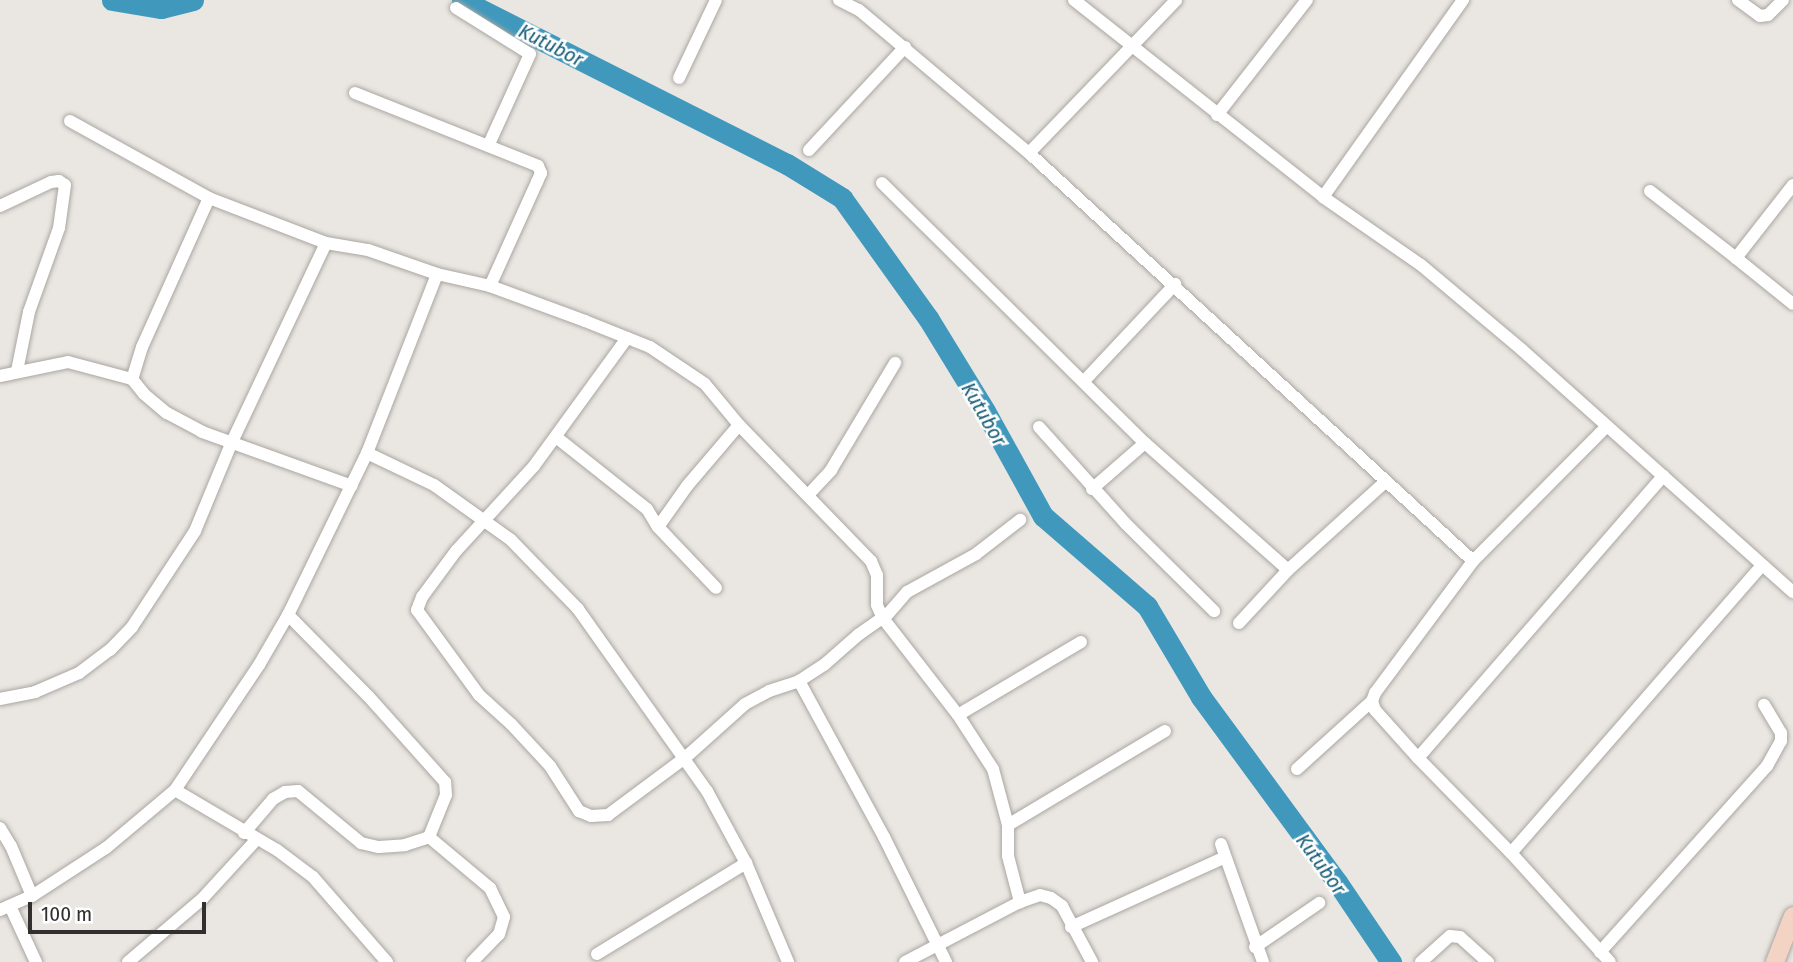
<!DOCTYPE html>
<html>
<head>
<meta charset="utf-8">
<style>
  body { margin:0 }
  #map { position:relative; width:1793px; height:962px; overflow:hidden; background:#eae6e1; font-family:"Fira Sans Condensed",sans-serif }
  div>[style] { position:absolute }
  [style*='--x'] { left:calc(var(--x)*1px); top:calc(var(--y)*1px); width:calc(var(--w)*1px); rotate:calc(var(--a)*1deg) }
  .river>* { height:21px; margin:-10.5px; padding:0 10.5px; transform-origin:10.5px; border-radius:10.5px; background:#4099bd }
  .roads { filter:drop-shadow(0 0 2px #aaa6a2) drop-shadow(0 0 2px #aaa6a2) }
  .minor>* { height:12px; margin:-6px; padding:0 6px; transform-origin:6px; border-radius:6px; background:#fff }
  .secondary>* { height:18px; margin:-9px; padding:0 9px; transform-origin:9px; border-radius:9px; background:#f2d3c4 }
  span { translate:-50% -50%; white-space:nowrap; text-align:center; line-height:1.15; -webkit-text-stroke:5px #fff; paint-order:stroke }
  .water-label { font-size:21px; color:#185d77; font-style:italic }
  .scale { position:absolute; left:28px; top:902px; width:178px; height:32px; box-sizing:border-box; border:4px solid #32302f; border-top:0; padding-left:9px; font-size:21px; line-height:24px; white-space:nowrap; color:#32302f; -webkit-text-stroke:5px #fff; paint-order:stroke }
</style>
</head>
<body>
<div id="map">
  <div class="river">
    <div style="--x:112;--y:0;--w:50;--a:9.3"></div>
    <div style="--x:161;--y:8;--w:33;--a:-14"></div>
    <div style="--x:462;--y:0;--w:364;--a:26.8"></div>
    <div style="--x:787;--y:164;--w:65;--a:31.7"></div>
    <div style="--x:842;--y:198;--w:148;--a:54.4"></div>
    <div style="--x:928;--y:318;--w:109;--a:58.5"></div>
    <div style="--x:985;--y:411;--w:120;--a:61.1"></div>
    <div style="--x:1043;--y:516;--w:138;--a:40.9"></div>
    <div style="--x:1147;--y:606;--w:106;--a:59.3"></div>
    <div style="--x:1201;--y:697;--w:230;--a:53.7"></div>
    <div style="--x:1337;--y:882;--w:97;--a:56"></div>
  </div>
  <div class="roads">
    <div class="minor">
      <div style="--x:839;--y:0;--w:22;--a:27"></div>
      <div style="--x:859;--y:10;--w:222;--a:40.1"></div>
      <div style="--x:1029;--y:153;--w:603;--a:42.58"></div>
      <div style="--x:1074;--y:0;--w:318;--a:38.3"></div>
      <div style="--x:1323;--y:197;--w:119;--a:34.8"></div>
      <div style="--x:1421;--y:265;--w:131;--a:40"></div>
      <div style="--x:1521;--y:349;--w:365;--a:41.8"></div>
      <div style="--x:1738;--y:0;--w:27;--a:36"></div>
      <div style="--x:1760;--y:16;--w:8;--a:-7"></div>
      <div style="--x:1768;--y:15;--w:21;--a:-45"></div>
      <div style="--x:456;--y:8;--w:87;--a:31.9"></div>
      <div style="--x:530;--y:54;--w:101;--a:114.5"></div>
      <div style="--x:679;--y:78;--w:86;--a:-64.6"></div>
      <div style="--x:355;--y:93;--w:197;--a:21.7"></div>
      <div style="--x:538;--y:166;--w:8;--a:67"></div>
      <div style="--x:541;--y:173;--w:10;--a:114"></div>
      <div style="--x:537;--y:182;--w:114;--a:114.3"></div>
      <div style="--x:1217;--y:115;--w:146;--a:-52"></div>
      <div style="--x:70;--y:121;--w:159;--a:29"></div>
      <div style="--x:209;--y:198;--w:125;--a:21"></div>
      <div style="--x:326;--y:243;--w:43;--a:9.5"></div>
      <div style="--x:368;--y:250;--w:73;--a:19.2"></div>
      <div style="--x:437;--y:274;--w:54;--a:12.8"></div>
      <div style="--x:490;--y:286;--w:101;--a:20.2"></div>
      <div style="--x:585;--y:321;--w:70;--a:21.8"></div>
      <div style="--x:650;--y:347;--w:66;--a:33.9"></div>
      <div style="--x:705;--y:384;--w:53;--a:50.3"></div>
      <div style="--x:739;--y:425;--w:190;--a:45.9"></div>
      <div style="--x:871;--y:561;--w:15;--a:67"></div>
      <div style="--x:877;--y:575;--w:30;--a:90"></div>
      <div style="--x:877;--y:605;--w:13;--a:67"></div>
      <div style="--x:882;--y:617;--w:124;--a:52.2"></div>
      <div style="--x:958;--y:715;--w:64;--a:57.1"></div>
      <div style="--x:993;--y:769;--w:58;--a:75"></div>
      <div style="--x:1008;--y:825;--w:31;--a:90"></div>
      <div style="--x:1008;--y:856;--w:48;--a:75.4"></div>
      <div style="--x:809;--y:150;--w:141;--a:-47"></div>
      <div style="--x:1029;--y:153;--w:212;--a:-46.1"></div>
      <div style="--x:882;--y:183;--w:370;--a:44.7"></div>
      <div style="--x:1145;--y:443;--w:191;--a:41.6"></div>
      <div style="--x:1793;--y:185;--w:93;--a:128"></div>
      <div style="--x:1736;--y:258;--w:73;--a:38.9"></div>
      <div style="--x:1650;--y:191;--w:109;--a:37.9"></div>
      <div style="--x:1323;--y:197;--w:242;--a:-54.6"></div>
      <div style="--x:209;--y:198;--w:163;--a:114.2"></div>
      <div style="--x:142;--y:347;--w:34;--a:107"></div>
      <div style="--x:132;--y:379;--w:19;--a:51"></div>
      <div style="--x:144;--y:394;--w:30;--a:40"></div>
      <div style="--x:167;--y:413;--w:40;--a:28"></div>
      <div style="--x:202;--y:432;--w:159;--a:19.8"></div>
      <div style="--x:0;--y:206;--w:56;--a:-25.2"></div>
      <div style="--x:51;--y:182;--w:8;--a:-7"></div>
      <div style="--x:59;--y:181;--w:7;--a:34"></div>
      <div style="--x:65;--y:185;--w:43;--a:97.9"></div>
      <div style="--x:59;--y:228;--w:89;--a:109.7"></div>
      <div style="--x:29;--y:312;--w:60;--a:101.5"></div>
      <div style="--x:627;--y:338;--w:158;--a:126"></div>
      <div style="--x:534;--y:466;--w:115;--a:132.5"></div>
      <div style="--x:456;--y:551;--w:57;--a:126.5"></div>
      <div style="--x:422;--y:597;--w:14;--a:111"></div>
      <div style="--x:417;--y:610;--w:105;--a:53.9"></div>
      <div style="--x:479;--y:695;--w:43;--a:42.2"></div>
      <div style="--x:511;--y:724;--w:57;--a:47.1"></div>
      <div style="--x:550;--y:766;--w:54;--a:57.2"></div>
      <div style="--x:579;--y:811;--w:13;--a:23"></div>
      <div style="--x:591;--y:816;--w:17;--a:-3"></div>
      <div style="--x:608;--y:815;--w:97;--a:-36.6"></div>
      <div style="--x:686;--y:757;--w:79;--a:-41.9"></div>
      <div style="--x:745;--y:704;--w:27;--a:-28"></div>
      <div style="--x:769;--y:691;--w:32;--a:-18"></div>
      <div style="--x:799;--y:681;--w:31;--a:-33"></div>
      <div style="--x:825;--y:664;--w:44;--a:-41.3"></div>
      <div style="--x:858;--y:635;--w:35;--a:-35"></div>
      <div style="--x:887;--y:615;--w:30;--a:-49"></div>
      <div style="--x:907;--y:592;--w:79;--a:-28.8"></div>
      <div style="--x:976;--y:554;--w:56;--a:-37.7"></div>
      <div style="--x:0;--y:376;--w:69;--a:-11.6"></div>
      <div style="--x:68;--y:362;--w:66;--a:14.9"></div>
      <div style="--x:1085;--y:380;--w:132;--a:-46.8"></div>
      <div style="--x:1039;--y:427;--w:130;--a:48.1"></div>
      <div style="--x:1126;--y:524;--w:124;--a:44.7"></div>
      <div style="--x:556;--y:437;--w:116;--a:38.4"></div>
      <div style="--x:647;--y:509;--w:21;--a:59"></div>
      <div style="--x:658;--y:527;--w:84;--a:46.4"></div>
      <div style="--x:367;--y:453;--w:74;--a:25.5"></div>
      <div style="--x:434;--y:485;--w:95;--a:35.5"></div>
      <div style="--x:511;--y:540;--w:96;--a:45.8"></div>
      <div style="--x:578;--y:609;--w:223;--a:54.7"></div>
      <div style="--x:707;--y:791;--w:82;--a:61.6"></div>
      <div style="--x:746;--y:863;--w:108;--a:67"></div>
      <div style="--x:1092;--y:489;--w:70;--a:-41"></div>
      <div style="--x:809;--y:494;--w:33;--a:-47"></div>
      <div style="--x:831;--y:470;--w:125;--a:-59.1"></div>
      <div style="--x:658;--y:527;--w:50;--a:-54.7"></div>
      <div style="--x:687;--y:486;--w:80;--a:-49.6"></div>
      <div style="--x:1239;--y:623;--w:72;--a:-47.2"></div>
      <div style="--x:1288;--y:570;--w:131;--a:-42.2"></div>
      <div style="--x:799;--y:681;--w:178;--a:61.4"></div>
      <div style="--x:884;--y:837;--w:140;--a:63.6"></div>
      <div style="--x:0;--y:699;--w:36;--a:-11"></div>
      <div style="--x:35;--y:692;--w:48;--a:-23.4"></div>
      <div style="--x:79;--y:673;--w:39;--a:-37"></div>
      <div style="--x:110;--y:650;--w:32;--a:-46"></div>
      <div style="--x:132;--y:627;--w:115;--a:-56.7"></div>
      <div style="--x:195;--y:531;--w:94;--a:-67.5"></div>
      <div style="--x:231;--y:444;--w:222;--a:-64.7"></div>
      <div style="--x:1372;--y:701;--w:9;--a:72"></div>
      <div style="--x:1375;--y:710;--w:64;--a:48.1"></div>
      <div style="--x:1418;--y:758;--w:133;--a:45.6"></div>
      <div style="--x:1511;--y:853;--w:147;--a:47.8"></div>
      <div style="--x:958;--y:715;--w:143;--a:-30.7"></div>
      <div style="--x:1418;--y:758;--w:374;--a:-49"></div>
      <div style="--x:1297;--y:769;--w:101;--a:-42.2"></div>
      <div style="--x:1372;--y:701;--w:9;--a:-69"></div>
      <div style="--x:1375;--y:693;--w:164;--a:-53.4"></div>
      <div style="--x:1473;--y:561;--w:189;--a:-45.2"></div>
      <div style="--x:175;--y:790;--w:118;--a:30.5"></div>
      <div style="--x:277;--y:850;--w:45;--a:36.9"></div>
      <div style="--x:313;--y:877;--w:113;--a:49"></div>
      <div style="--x:1008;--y:825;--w:183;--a:-30.9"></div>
      <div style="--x:0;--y:828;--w:21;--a:59"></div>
      <div style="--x:11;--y:846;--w:54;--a:67.2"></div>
      <div style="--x:244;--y:833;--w:45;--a:-49.5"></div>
      <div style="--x:273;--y:799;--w:14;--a:-30"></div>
      <div style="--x:285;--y:792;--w:13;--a:-4"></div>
      <div style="--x:298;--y:791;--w:82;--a:39.5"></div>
      <div style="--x:361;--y:843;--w:18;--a:13"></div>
      <div style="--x:379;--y:847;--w:26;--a:-4"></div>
      <div style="--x:405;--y:845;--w:25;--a:-18"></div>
      <div style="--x:429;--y:837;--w:45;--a:-68"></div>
      <div style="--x:446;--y:795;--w:13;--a:-94"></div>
      <div style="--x:445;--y:782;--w:115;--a:-131.8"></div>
      <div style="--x:368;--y:696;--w:114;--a:-134.6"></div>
      <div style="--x:429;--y:837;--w:80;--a:39.9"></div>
      <div style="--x:490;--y:888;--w:32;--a:64"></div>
      <div style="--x:504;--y:917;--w:18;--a:106"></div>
      <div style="--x:499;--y:934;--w:39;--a:134"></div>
      <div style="--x:1221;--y:844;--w:125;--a:70.4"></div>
      <div style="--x:1511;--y:853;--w:382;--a:-48.9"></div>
      <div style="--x:10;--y:906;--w:62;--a:65.1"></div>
      <div style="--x:0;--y:910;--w:35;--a:-24"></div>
      <div style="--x:32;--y:896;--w:88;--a:-33"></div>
      <div style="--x:106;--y:848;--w:90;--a:-40"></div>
      <div style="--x:175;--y:790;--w:151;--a:-56.1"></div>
      <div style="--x:259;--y:665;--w:58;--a:-59.9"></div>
      <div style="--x:288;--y:615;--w:180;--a:-64"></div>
      <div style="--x:367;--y:453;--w:192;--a:-68.6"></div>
      <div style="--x:1071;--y:927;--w:169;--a:-24.4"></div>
      <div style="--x:1255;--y:947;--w:78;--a:-34.5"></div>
      <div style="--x:1600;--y:952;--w:250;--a:-48.1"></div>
      <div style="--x:1767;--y:766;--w:29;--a:-61"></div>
      <div style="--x:1781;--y:741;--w:8;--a:-90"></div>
      <div style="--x:1781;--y:733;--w:33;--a:-121"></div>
      <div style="--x:597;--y:954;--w:175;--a:-31.4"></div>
      <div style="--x:128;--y:962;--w:97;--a:-40.4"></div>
      <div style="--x:202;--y:899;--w:80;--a:-47.5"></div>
      <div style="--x:905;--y:962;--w:130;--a:-27.6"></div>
      <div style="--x:1020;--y:902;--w:21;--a:-19"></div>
      <div style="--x:1040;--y:895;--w:11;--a:15"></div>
      <div style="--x:1051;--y:898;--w:14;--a:36"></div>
      <div style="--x:1062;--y:906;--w:64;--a:61.8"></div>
      <div style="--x:1421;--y:962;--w:39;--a:-42"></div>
      <div style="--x:1450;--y:936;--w:10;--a:6"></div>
      <div style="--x:1460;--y:937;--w:38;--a:42"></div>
    </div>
    <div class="secondary">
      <div style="--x:1775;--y:962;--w:49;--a:-68.6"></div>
    </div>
  </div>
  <div class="water-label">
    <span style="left:551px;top:45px;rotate:27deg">Kutubor</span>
    <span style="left:984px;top:414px;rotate:60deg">Kutubor</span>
    <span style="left:1321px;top:864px;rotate:54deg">Kutubor</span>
  </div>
  <div class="scale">100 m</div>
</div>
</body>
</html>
